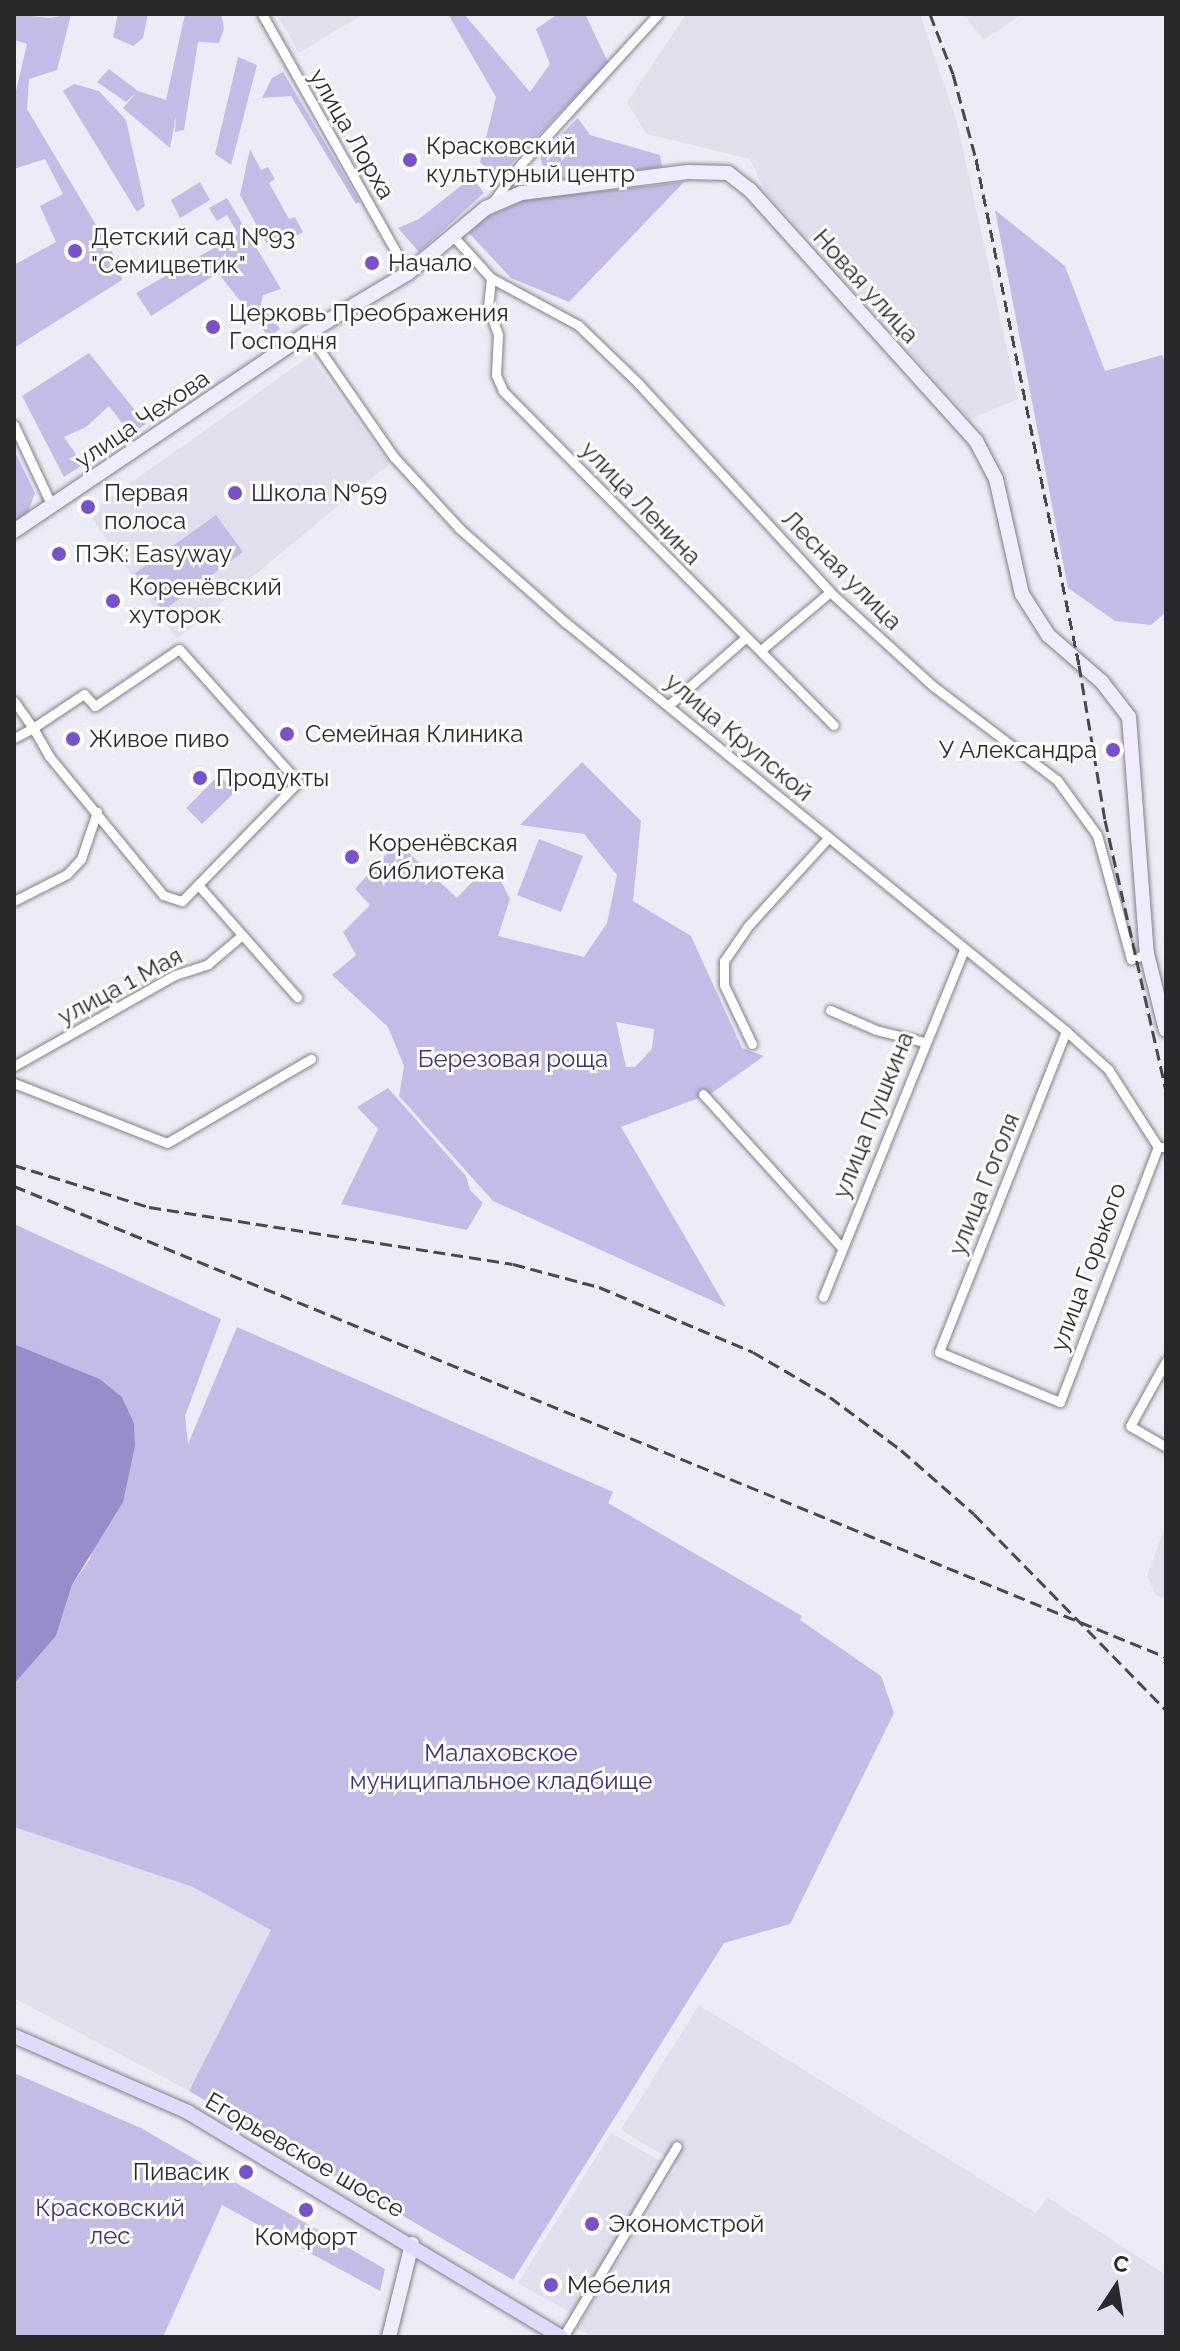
<!DOCTYPE html>
<html>
<head>
<meta charset="utf-8">
<style>
  body { margin:0 }
  #map { position:relative; width:1180px; height:2351px; overflow:hidden; background:#edebf5; font-family:Raleway,sans-serif }
  div>[style] { position:absolute }
  [style*='--x'] { left:calc(var(--x)*1px); top:calc(var(--y)*1px); width:calc(var(--w)*1px); rotate:calc(var(--a)*1deg) }
  .built>* { inset:0; background:#e1deee }
  .green>* { inset:0; background:#c4bce6 }
  .water>* { inset:0; background:#9a8ccb }
  .roads { filter:drop-shadow(0 0 2px #817f88) drop-shadow(0 0 2px #817f88) }
  .minor>* { height:9px; margin:-4.5px; padding:0 4.5px; transform-origin:4.5px; border-radius:4.5px; background:#fff }
  .secondary>* { height:14px; margin:-7px; padding:0 7px; transform-origin:7px; border-radius:7px; background:#f0ecfe }
  .primary>* { height:14px; margin:-7px; padding:0 7px; transform-origin:7px; border-radius:7px; background:#e1dafd }
  .rail>* { height:3px; margin-top:-1.5px; transform-origin:0; background:repeating-linear-gradient(90deg,#49484d 0 12px,transparent 0 18px) }
  .dots>* { width:22px; height:22px; translate:-50% -50%; box-sizing:border-box; border:4px solid #fff; border-radius:50% }
  span { translate:-50% -50%; white-space:nowrap; text-align:center; line-height:1.15; -webkit-text-stroke:6px #fff; paint-order:stroke }
  .street-label { font-size:24px; color:#29292c }
  .poi-label { font-size:24px; color:#29292c }
  .left { translate:0 -50%; text-align:left }
  .right { translate:-100% -50%; text-align:right }
  .park-label { font-size:24px; color:#452e79 }
  .frame { position:absolute; inset:0; border:16px solid #29292c; pointer-events:none }
  .north { position:absolute; left:1076px; top:2247px; width:80px; height:80px; -webkit-text-stroke:6px #fff; paint-order:stroke; rotate:12deg; font-size:22px; font-weight:700; line-height:32px; text-align:center; color:#29292c }
  .north::after { content:''; display:block; margin:auto; width:28px; height:36px; background:#29292c; clip-path:polygon(50% 0,100% 100%,50% 72%,0 100%) }
</style>
</head>
<body>
<div id="map">
  <div class="built">
    <div style="clip-path:polygon(277px 14px,363px 14px,299px 53px)"></div>
    <div style="clip-path:polygon(686px 14px,920px 14px,957px 123px,1018px 399px,970px 419px,765px 191px,750px 159px,647px 134px,627px 102px)"></div>
    <div style="clip-path:polygon(963px 14px,1018px 14px,1019px 16px,984px 40px)"></div>
    <div style="clip-path:polygon(310px 356px,389px 464px,177px 639px,88px 513px)"></div>
    <div style="clip-path:polygon(1166px 1525px,1166px 1599px,1156px 1595px,1147px 1576px)"></div>
    <div style="clip-path:polygon(14px 1827px,193px 1887px,271px 1930px,189px 2091px,14px 1998px)"></div>
    <div style="clip-path:polygon(699px 2005px,1036px 2213px,1047px 2197px,1166px 2275px,1166px 2337px,593px 2337px,577px 2328px,678px 2164px,621px 2130px)"></div>
    <div style="clip-path:polygon(611px 2133px,664px 2163px,574px 2315px,518px 2283px)"></div>
  </div>
  <div class="green">
    <div style="clip-path:polygon(14px 14px,50px 18px,71px 14px,57px 70px,29px 79px,27px 109px,117px 260px,122px 280px,14px 348px,14px 265px,56px 242px,40px 206px,63px 194px,45px 159px,14px 169px,14px 99px,27px 44px,14px 40px)"></div>
    <div style="clip-path:polygon(118px 14px,148px 14px,143px 38px,133px 46px,113px 37px)"></div>
    <div style="clip-path:polygon(185px 14px,221px 14px,224px 28px,219px 43px,198px 42px,184px 130px,175px 132px,176px 116px,170px 148px,123px 108px,137px 92px,126px 102px,97px 82px,109px 69px,138px 91px,166px 100px)"></div>
    <div style="clip-path:polygon(448px 14px,464px 14px,530px 92px,550px 64px,536px 29px,558px 14px,585px 14px,608px 62px,497px 179px,480px 162px,496px 97px)"></div>
    <div style="clip-path:polygon(238px 57px,257px 65px,231px 165px,215px 154px)"></div>
    <div style="clip-path:polygon(283px 72px,360px 202px,356px 204px,291px 96px,262px 98px,272px 78px)"></div>
    <div style="clip-path:polygon(74px 84px,99px 91px,126px 120px,145px 206px,137px 212px,63px 91px)"></div>
    <div style="clip-path:polygon(578px 118px,590px 135px,660px 155px,662px 167px,557px 180px,543px 169px,540px 155px)"></div>
    <div style="clip-path:polygon(250px 149px,261px 170px,268px 167px,275px 179px,269px 183px,289px 219px,295px 217px,303px 232px,296px 236px,288px 231px,274px 239px,274px 246px,266px 242px,240px 195px)"></div>
    <div style="clip-path:polygon(472px 177px,484px 193px,419px 252px,398px 228px,419px 219px)"></div>
    <div style="clip-path:polygon(200px 182px,210px 200px,180px 218px,171px 200px)"></div>
    <div style="clip-path:polygon(684px 182px,569px 302px,511px 278px,469px 233px,487px 217px,528px 199px)"></div>
    <div style="clip-path:polygon(227px 198px,281px 289px,263px 295px,261px 304px,280px 329px,269px 337px,218px 273px,151px 316px,136px 293px,238px 234px,227px 215px,217px 221px,209px 208px)"></div>
    <div style="clip-path:polygon(995px 210px,1065px 266px,1105px 371px,1162px 355px,1166px 364px,1166px 612px,1151px 625px,1115px 621px,1068px 588px)"></div>
    <div style="clip-path:polygon(evenodd,89px 353px,146px 424px,64px 477px,22px 396px,89px 353px,109px 406px,125px 427px,79px 459px,64px 437px,86px 427px,109px 406px)"></div>
    <div style="clip-path:polygon(14px 450px,35px 493px,25px 520px,14px 525px)"></div>
    <div style="clip-path:polygon(216px 515px,243px 552px,163px 611px,135px 573px)"></div>
    <div style="clip-path:polygon(evenodd,582px 762px,641px 821px,633px 901px,691px 936px,742px 1048px,764px 1056px,712px 1093px,621px 1127px,726px 1307px,493px 1201px,399px 1096px,404px 1066px,388px 1027px,332px 975px,356px 955px,343px 932px,370px 905px,355px 889px,397px 842px,457px 898px,491px 862px,510px 899px,498px 936px,584px 957px,607px 923px,617px 875px,584px 834px,520px 825px,582px 762px,616px 1022px,654px 1029px,652px 1049px,635px 1067px,626px 1067px,616px 1022px)"></div>
    <div style="clip-path:polygon(219px 775px,235px 792px,202px 824px,186px 808px)"></div>
    <div style="clip-path:polygon(539px 839px,583px 856px,561px 912px,517px 895px)"></div>
    <div style="clip-path:polygon(388px 1088px,466px 1176px,470px 1190px,483px 1203px,467px 1230px,341px 1204px,378px 1129px,357px 1107px)"></div>
    <div style="clip-path:polygon(14px 1224px,221px 1319px,185px 1416px,188px 1444px,237px 1327px,613px 1492px,608px 1503px,802px 1616px,800px 1620px,881px 1676px,894px 1713px,790px 1924px,724px 1943px,513px 2280px,189px 2091px,271px 1930px,193px 1887px,14px 1827px,14px 1684px,56px 1636px,72px 1585px,90px 1559px,134px 1423px,122px 1397px,100px 1379px,14px 1344px)"></div>
    <div style="clip-path:polygon(14px 2073px,141px 2128px,385px 2269px,380px 2291px,222px 2205px,163px 2337px,14px 2337px)"></div>
  </div>
  <div class="water">
    <div style="clip-path:polygon(14px 1344px,100px 1379px,122px 1397px,134px 1423px,135px 1446px,123px 1502px,72px 1585px,56px 1636px,14px 1684px)"></div>
  </div>
  <div class="roads">
    <div class="minor">
      <div style="--x:262;--y:14;--w:297;--a:60.6"></div>
      <div style="--x:492;--y:203;--w:49;--a:-53.4"></div>
      <div style="--x:521;--y:164;--w:203;--a:-47.6"></div>
      <div style="--x:453;--y:236;--w:57;--a:47.9"></div>
      <div style="--x:491;--y:278;--w:99;--a:28.4"></div>
      <div style="--x:578;--y:325;--w:85;--a:44"></div>
      <div style="--x:639;--y:384;--w:282;--a:47.4"></div>
      <div style="--x:830;--y:592;--w:139;--a:42.4"></div>
      <div style="--x:933;--y:686;--w:156;--a:37.2"></div>
      <div style="--x:1057;--y:780;--w:68;--a:54"></div>
      <div style="--x:1097;--y:835;--w:129;--a:74.7"></div>
      <div style="--x:1131;--y:959;--w:17;--a:-17"></div>
      <div style="--x:491;--y:278;--w:29;--a:96"></div>
      <div style="--x:488;--y:307;--w:30;--a:70"></div>
      <div style="--x:498;--y:335;--w:40;--a:92.9"></div>
      <div style="--x:496;--y:375;--w:17;--a:66"></div>
      <div style="--x:503;--y:391;--w:470;--a:45.3"></div>
      <div style="--x:308;--y:333;--w:151;--a:55.3"></div>
      <div style="--x:394;--y:457;--w:96;--a:47.5"></div>
      <div style="--x:459;--y:528;--w:142;--a:41.6"></div>
      <div style="--x:565;--y:622;--w:647;--a:39.23"></div>
      <div style="--x:1066;--y:1031;--w:57;--a:42.1"></div>
      <div style="--x:1108;--y:1069;--w:93;--a:57.3"></div>
      <div style="--x:1158;--y:1147;--w:8;--a:0"></div>
      <div style="--x:14;--y:425;--w:89;--a:64.9"></div>
      <div style="--x:761;--y:650;--w:90;--a:-40"></div>
      <div style="--x:14;--y:701;--w:33;--a:55"></div>
      <div style="--x:33;--y:728;--w:32;--a:60"></div>
      <div style="--x:49;--y:756;--w:180;--a:50.6"></div>
      <div style="--x:163;--y:895;--w:20;--a:18"></div>
      <div style="--x:182;--y:901;--w:166;--a:-45.7"></div>
      <div style="--x:298;--y:782;--w:178;--a:-131.8"></div>
      <div style="--x:179;--y:649;--w:102;--a:145.8"></div>
      <div style="--x:95;--y:706;--w:16;--a:-133"></div>
      <div style="--x:84;--y:694;--w:61;--a:146.3"></div>
      <div style="--x:33;--y:728;--w:21;--a:152"></div>
      <div style="--x:670;--y:704;--w:98;--a:-41.3"></div>
      <div style="--x:200;--y:887;--w:147;--a:48.6"></div>
      <div style="--x:14;--y:901;--w:59;--a:-27"></div>
      <div style="--x:67;--y:874;--w:21;--a:-47"></div>
      <div style="--x:81;--y:859;--w:50;--a:-71.2"></div>
      <div style="--x:830;--y:1010;--w:50;--a:23.5"></div>
      <div style="--x:876;--y:1030;--w:49;--a:14"></div>
      <div style="--x:1066;--y:1031;--w:345;--a:111.6"></div>
      <div style="--x:939;--y:1352;--w:131;--a:22.5"></div>
      <div style="--x:1060;--y:1402;--w:273;--a:-69"></div>
      <div style="--x:752;--y:1044;--w:65;--a:-115.4"></div>
      <div style="--x:724;--y:985;--w:24;--a:-90"></div>
      <div style="--x:724;--y:961;--w:42;--a:-55.6"></div>
      <div style="--x:748;--y:926;--w:119;--a:-47.7"></div>
      <div style="--x:14;--y:1066;--w:185;--a:-29.5"></div>
      <div style="--x:175;--y:975;--w:35;--a:-18"></div>
      <div style="--x:208;--y:964;--w:43;--a:-40.3"></div>
      <div style="--x:14;--y:1083;--w:164;--a:21.4"></div>
      <div style="--x:167;--y:1143;--w:167;--a:-30.3"></div>
      <div style="--x:703;--y:1094;--w:207;--a:47.9"></div>
      <div style="--x:823;--y:1297;--w:375;--a:-67.9"></div>
      <div style="--x:1166;--y:1361;--w:74;--a:119"></div>
      <div style="--x:1130;--y:1426;--w:42;--a:30.3"></div>
      <div style="--x:563;--y:2337;--w:222;--a:-59.2"></div>
    </div>
    <div class="secondary">
      <div style="--x:14;--y:531;--w:354;--a:-34"></div>
      <div style="--x:308;--y:333;--w:117;--a:-31"></div>
      <div style="--x:408;--y:273;--w:102;--a:-39.8"></div>
      <div style="--x:486;--y:208;--w:39;--a:-23"></div>
      <div style="--x:522;--y:193;--w:167;--a:-7.2"></div>
      <div style="--x:688;--y:172;--w:40;--a:1.4"></div>
      <div style="--x:728;--y:173;--w:28;--a:38"></div>
      <div style="--x:750;--y:190;--w:338;--a:48"></div>
      <div style="--x:976;--y:441;--w:43;--a:62.2"></div>
      <div style="--x:996;--y:479;--w:118;--a:77.3"></div>
      <div style="--x:1022;--y:594;--w:49;--a:57.6"></div>
      <div style="--x:1048;--y:635;--w:72;--a:41"></div>
      <div style="--x:1102;--y:682;--w:44;--a:52.4"></div>
      <div style="--x:1129;--y:717;--w:238;--a:85.7"></div>
      <div style="--x:1147;--y:954;--w:78;--a:76"></div>
      <div style="--x:389;--y:2337;--w:96;--a:-76.1"></div>
    </div>
    <div class="primary">
      <div style="--x:14;--y:2036;--w:190;--a:23.6"></div>
      <div style="--x:188;--y:2112;--w:436;--a:31.1"></div>
    </div>
  </div>
  <div class="rail">
    <div style="--x:930;--y:14;--w:64;--a:69"></div>
    <div style="--x:953;--y:74;--w:88;--a:74.9"></div>
    <div style="--x:976;--y:159;--w:516;--a:78.49"></div>
    <div style="--x:1079;--y:665;--w:157;--a:80.5"></div>
    <div style="--x:1105;--y:820;--w:278;--a:77.3"></div>
    <div style="--x:14;--y:1165;--w:141;--a:17.3"></div>
    <div style="--x:149;--y:1207;--w:368;--a:8.9"></div>
    <div style="--x:513;--y:1264;--w:89;--a:15"></div>
    <div style="--x:599;--y:1287;--w:167;--a:22.9"></div>
    <div style="--x:753;--y:1352;--w:89;--a:30.3"></div>
    <div style="--x:830;--y:1397;--w:89;--a:36.7"></div>
    <div style="--x:901;--y:1450;--w:97;--a:41.2"></div>
    <div style="--x:974;--y:1514;--w:274;--a:45.6"></div>
    <div style="--x:14;--y:1186;--w:1245;--a:22.24"></div>
  </div>
  <div class="dots">
    <div style="left:410px;top:160px;background:#7852cb"></div>
    <div style="left:75px;top:251px;background:#7852cb"></div>
    <div style="left:372px;top:263px;background:#7852cb"></div>
    <div style="left:213px;top:327px;background:#7852cb"></div>
    <div style="left:235px;top:493px;background:#7852cb"></div>
    <div style="left:88px;top:507px;background:#7852cb"></div>
    <div style="left:59px;top:554px;background:#7852cb"></div>
    <div style="left:113px;top:601px;background:#7852cb"></div>
    <div style="left:287px;top:734px;background:#7852cb"></div>
    <div style="left:73px;top:739px;background:#7852cb"></div>
    <div style="left:1113px;top:750px;background:#7852cb"></div>
    <div style="left:200px;top:778px;background:#7852cb"></div>
    <div style="left:352px;top:857px;background:#7852cb"></div>
    <div style="left:246px;top:2172px;background:#7852cb"></div>
    <div style="left:306px;top:2210px;background:#7852cb"></div>
    <div style="left:592px;top:2224px;background:#7852cb"></div>
    <div style="left:551px;top:2285px;background:#7852cb"></div>
  </div>
  <div class="street-label">
    <span style="left:352px;top:134px;rotate:60deg">улица Лорха</span>
    <span style="left:866px;top:286px;rotate:48deg">Новая улица</span>
    <span style="left:142px;top:419px;rotate:-34deg">улица Чехова</span>
    <span style="left:641px;top:503px;rotate:46deg">улица Ленина</span>
    <span style="left:842px;top:570px;rotate:45deg">Лесная улица</span>
    <span style="left:739px;top:737px;rotate:40deg">улица Крупской</span>
    <span style="left:120px;top:986px;rotate:-28deg">улица 1 Мая</span>
    <span style="left:873px;top:1115px;rotate:-68deg">улица Пушкина</span>
    <span style="left:984px;top:1184px;rotate:-68deg">улица Гоголя</span>
    <span style="left:1088px;top:1267px;rotate:-70deg">улица Горького</span>
    <span style="left:305px;top:2155px;rotate:30deg">Егорьевское шоссе</span>
  </div>
  <div class="poi-label">
    <span class="left" style="left:426px;top:160px">Красковский<br>культурный центр</span>
    <span class="left" style="left:91px;top:251px">Детский сад №93<br>"Семицветик"</span>
    <span class="left" style="left:388px;top:263px">Начало</span>
    <span class="left" style="left:229px;top:327px">Церковь Преображения<br>Господня</span>
    <span class="left" style="left:104px;top:507px">Первая<br>полоса</span>
    <span class="left" style="left:251px;top:493px">Школа №59</span>
    <span class="left" style="left:75px;top:554px">ПЭК: Easyway</span>
    <span class="left" style="left:129px;top:601px">Коренёвский<br>хуторок</span>
    <span class="left" style="left:305px;top:734px">Семейная Клиника</span>
    <span class="left" style="left:89px;top:739px">Живое пиво</span>
    <span class="right" style="left:1097px;top:750px">У Александра</span>
    <span class="left" style="left:216px;top:778px">Продукты</span>
    <span class="left" style="left:368px;top:857px">Коренёвская<br>библиотека</span>
    <span class="right" style="left:230px;top:2172px">Пивасик</span>
    <span class="left" style="left:608px;top:2224px">Экономстрой</span>
    <span style="left:306px;top:2237px">Комфорт</span>
    <span class="left" style="left:567px;top:2285px">Мебелия</span>
  </div>
  <div class="park-label">
    <span style="left:513px;top:1059px">Березовая роща</span>
    <span style="left:501px;top:1767px">Малаховское<br>муниципальное кладбище</span>
    <span style="left:110px;top:2222px">Красковский<br>лес</span>
  </div>
  <div class="frame"></div>
  <div class="north">С</div>
</div>
</body>
</html>
